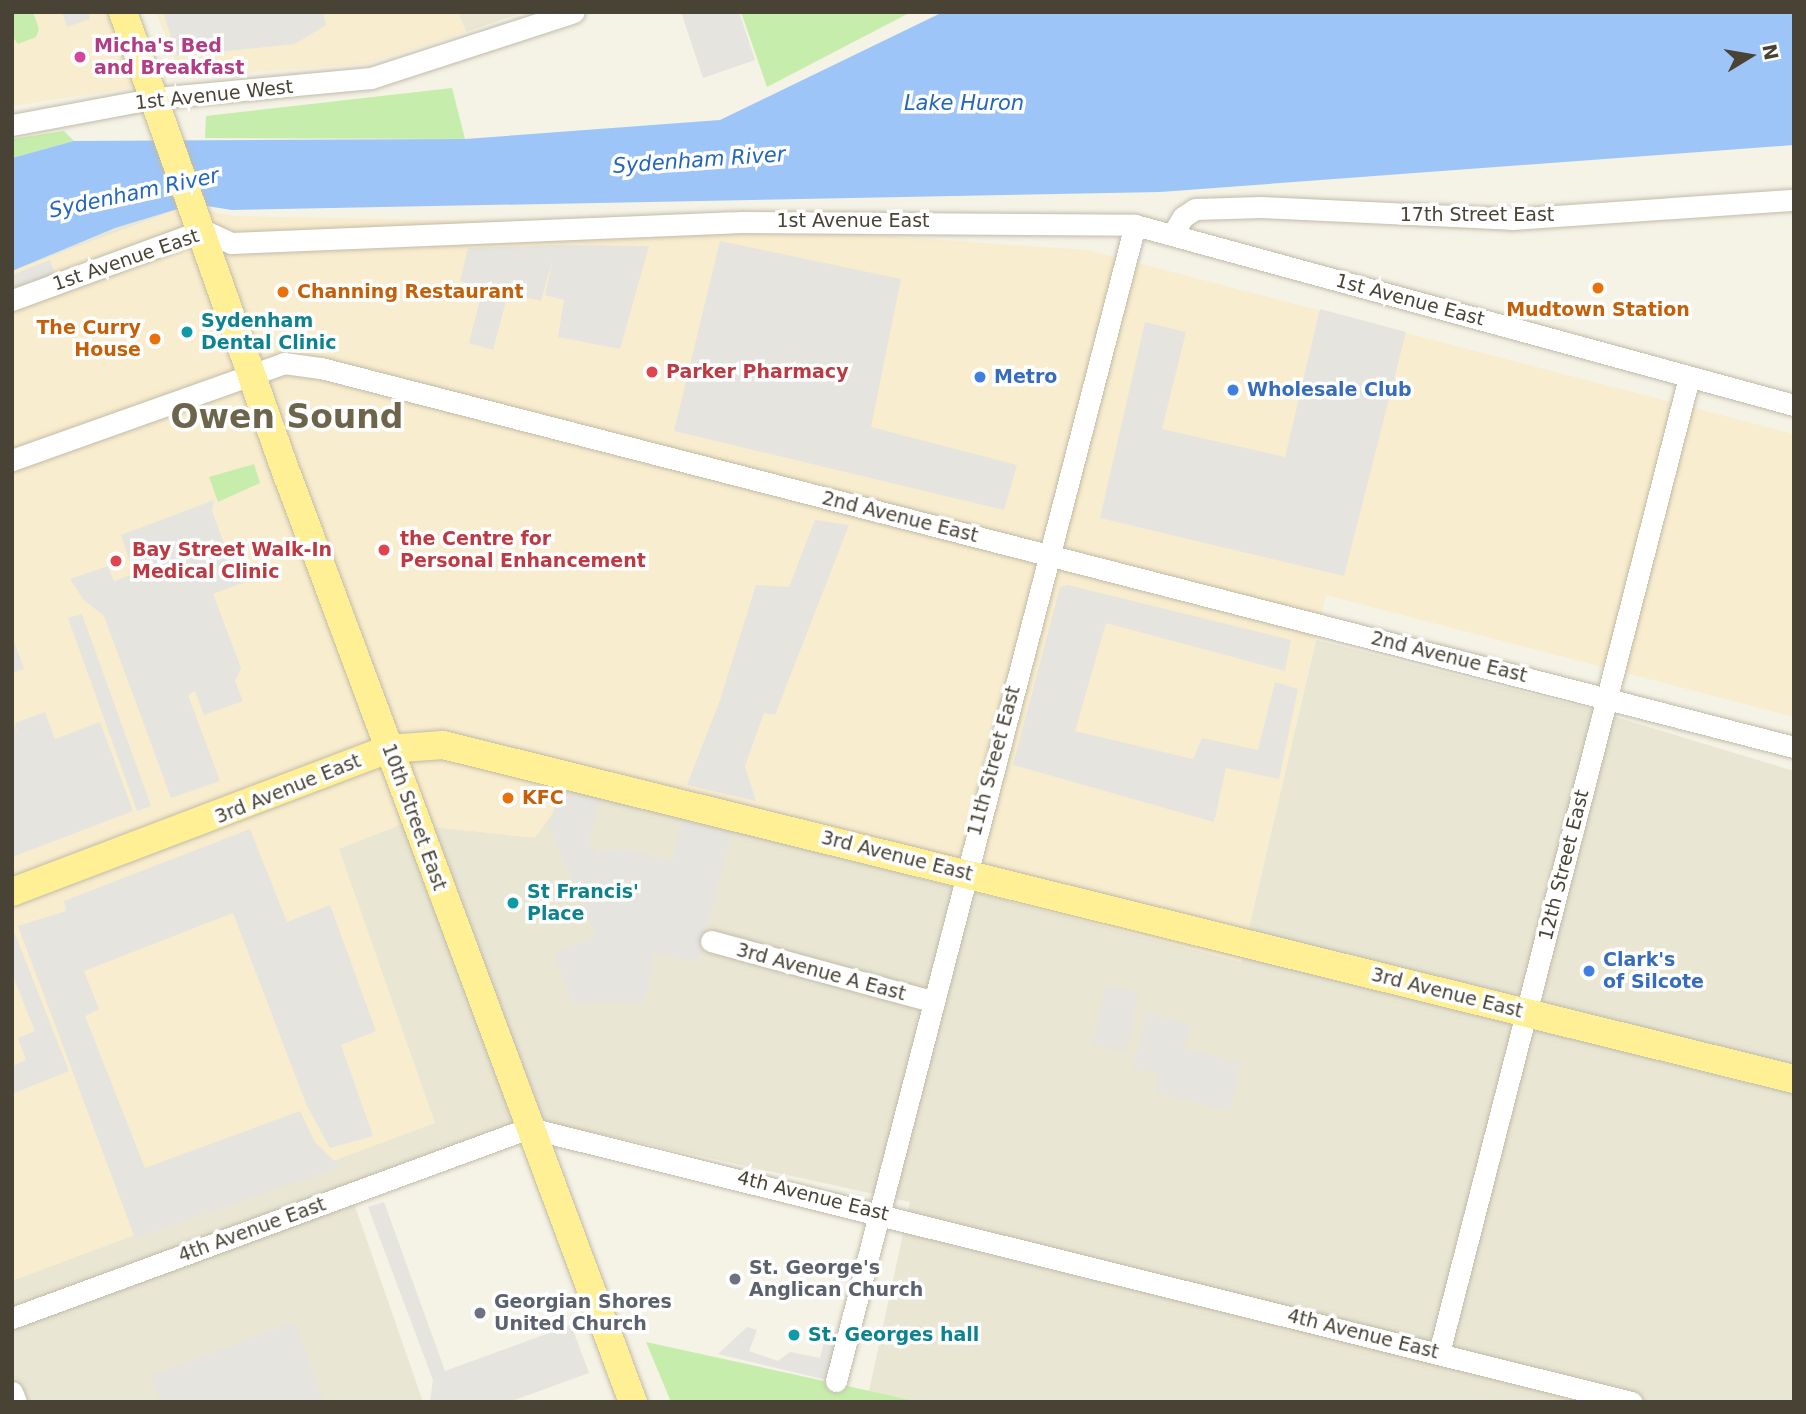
<!DOCTYPE html>
<html>
<head>
<meta charset="utf-8">
<style>
  body { margin:0 }
  #map { position:relative; width:1806px; height:1414px; overflow:hidden; background:#f5f2e6; font-family:"DejaVu Sans",sans-serif }
  div>[style] { position:absolute }
  [style*='--x'] { left:calc(var(--x)*1px); top:calc(var(--y)*1px); width:calc(var(--w)*1px); rotate:calc(var(--a)*1deg) }
  .residential>* { inset:0; background:#e9e6d4 }
  .commercial>* { inset:0; background:#f9edcf }
  .green>* { inset:0; background:#c6edab }
  .parking>* { inset:0; background:#e5e4df }
  .water>* { inset:0; background:#9dc5f7 }
  .roads { filter:drop-shadow(0 0 2px #c1bca8) drop-shadow(0 0 2px #c1bca8) }
  .minor>* { height:21px; margin:-10.5px; padding:0 10.5px; transform-origin:10.5px; border-radius:10.5px; background:#fff }
  .major>* { height:28px; margin:-14px; padding:0 14px; transform-origin:14px; border-radius:14px; background:#fff095 }
  .dots>* { width:19px; height:19px; translate:-50% -50%; box-sizing:border-box; border:4px solid #fff; border-radius:50% }
  span { translate:-50% -50%; white-space:nowrap; text-align:center; line-height:1.15; -webkit-text-stroke:7px #fff; paint-order:stroke }
  .hotel-label { font-size:19px; color:#b23c85; font-weight:700 }
  .left { translate:0 -50%; text-align:left }
  .street-label { font-size:19px; color:#484335 }
  .food-label { font-size:19px; color:#c56008; font-weight:700 }
  .right { translate:-100% -50%; text-align:right }
  .culture-label { font-size:19px; color:#0d838f; font-weight:700 }
  .health-label { font-size:19px; color:#be3a42; font-weight:700 }
  .shop-label { font-size:19px; color:#366cbe; font-weight:700 }
  .worship-label { font-size:19px; color:#5b616d; font-weight:700 }
  .water-label { font-size:21px; color:#2366bf; font-style:italic }
  .town-label { font-size:33px; color:#6c644b; font-weight:700 }
  .frame { position:absolute; inset:0; border:14px solid #484335; pointer-events:none }
  .north { position:absolute; left:1715px; top:21px; width:70px; height:70px; -webkit-text-stroke:5px #fff; paint-order:stroke; rotate:79deg; font-size:19px; font-weight:700; line-height:28px; text-align:center; color:#484335 }
  .north::after { content:''; display:block; margin:auto; width:24px; height:32px; background:#484335; clip-path:polygon(50% 0,100% 100%,50% 72%,0 100%) }
</style>
</head>
<body>
<div id="map">
  <div class="residential">
    <div style="clip-path:polygon(458px 12px,524px 12px,466px 32px)"></div>
    <div style="clip-path:polygon(186px 206px,570px 787px,1241px 962px,1316px 640px,1579px 706px,1794px 771px,1794px 1402px,920px 1402px,869px 1391px,910px 1202px,531px 1119px,348px 1186px,423px 1402px,12px 1402px,12px 271px,115px 228px)"></div>
  </div>
  <div class="commercial">
    <div style="clip-path:polygon(12px 12px,117px 12px,144px 86px,12px 106px)"></div>
    <div style="clip-path:polygon(156px 12px,458px 12px,466px 32px,366px 64px,181px 77px)"></div>
    <div style="clip-path:polygon(186px 206px,233px 216px,738px 226px,1088px 250px,1794px 434px,1794px 717px,1326px 595px,1241px 962px,571px 787px,535px 838px,403px 824px,339px 849px,435px 1123px,12px 1281px,12px 271px)"></div>
  </div>
  <div class="green">
    <div style="clip-path:polygon(12px 12px,33px 12px,39px 29px,36px 37px,18px 44px,12px 36px)"></div>
    <div style="clip-path:polygon(741px 12px,911px 12px,767px 87px)"></div>
    <div style="clip-path:polygon(452px 88px,465px 139px,205px 138px,206px 116px)"></div>
    <div style="clip-path:polygon(64px 131px,74px 141px,12px 158px,12px 139px)"></div>
    <div style="clip-path:polygon(254px 464px,260px 483px,218px 502px,209px 477px)"></div>
    <div style="clip-path:polygon(646px 1342px,920px 1402px,671px 1402px)"></div>
  </div>
  <div class="parking">
    <div style="clip-path:polygon(62px 12px,88px 12px,90px 19px,67px 27px)"></div>
    <div style="clip-path:polygon(163px 12px,323px 12px,326px 25px,295px 44px,177px 56px)"></div>
    <div style="clip-path:polygon(681px 12px,739px 12px,755px 60px,703px 78px)"></div>
    <div style="clip-path:polygon(720px 241px,901px 279px,871px 427px,1017px 465px,1004px 510px,674px 431px)"></div>
    <div style="clip-path:polygon(557px 245px,649px 246px,620px 349px,558px 337px,564px 300px,545px 295px,553px 258px,541px 301px,508px 293px,493px 350px,469px 343px,483px 288px,460px 281px,468px 248px)"></div>
    <div style="clip-path:polygon(50px 260px,57px 279px,12px 295px,12px 275px)"></div>
    <div style="clip-path:polygon(1320px 309px,1406px 332px,1344px 576px,1100px 518px,1145px 322px,1186px 332px,1162px 429px,1285px 457px)"></div>
    <div style="clip-path:polygon(214px 500px,212px 511px,226px 549px,239px 545px,251px 580px,213px 594px,241px 668px,235px 681px,243px 701px,204px 715px,195px 691px,188px 695px,220px 781px,171px 798px,104px 616px,83px 599px,70px 579px,108px 566px,114px 581px,134px 574px,121px 535px)"></div>
    <div style="clip-path:polygon(815px 520px,849px 525px,775px 715px,764px 713px,745px 766px,756px 801px,687px 785px,720px 700px,756px 585px,789px 587px)"></div>
    <div style="clip-path:polygon(1068px 585px,1291px 640px,1285px 671px,1106px 623px,1075px 731px,1193px 759px,1202px 738px,1258px 750px,1275px 682px,1298px 689px,1279px 779px,1226px 768px,1214px 822px,1013px 765px,1060px 587px)"></div>
    <div style="clip-path:polygon(82px 614px,151px 806px,137px 811px,68px 618px)"></div>
    <div style="clip-path:polygon(12px 636px,24px 669px,12px 673px)"></div>
    <div style="clip-path:polygon(45px 712px,55px 739px,100px 722px,133px 811px,12px 857px,12px 718px,20px 739px,15px 723px)"></div>
    <div style="clip-path:polygon(560px 788px,600px 799px,589px 842px,597px 854px,621px 849px,673px 861px,682px 820px,732px 833px,697px 962px,653px 953px,645px 1002px,573px 1004px,554px 954px,596px 935px,549px 826px)"></div>
    <div style="clip-path:polygon(250px 829px,287px 922px,330px 905px,376px 1031px,341px 1045px,373px 1136px,330px 1148px,307px 1106px,233px 913px,84px 971px,99px 1009px,85px 1016px,145px 1168px,300px 1111px,315px 1142px,340px 1167px,135px 1238px,18px 926px,66px 911px,64px 901px)"></div>
    <div style="clip-path:polygon(13px 929px,69px 1071px,12px 1094px,12px 1066px,26px 1060px,18px 1038px,35px 1031px,12px 974px)"></div>
    <div style="clip-path:polygon(1106px 986px,1138px 993px,1126px 1052px,1093px 1045px)"></div>
    <div style="clip-path:polygon(1147px 1013px,1190px 1024px,1184px 1049px,1240px 1063px,1230px 1111px,1155px 1092px,1159px 1074px,1133px 1069px)"></div>
    <div style="clip-path:polygon(384px 1202px,445px 1371px,571px 1325px,589px 1373px,509px 1402px,430px 1402px,433px 1380px,368px 1207px)"></div>
    <div style="clip-path:polygon(294px 1322px,324px 1402px,161px 1402px,151px 1376px)"></div>
    <div style="clip-path:polygon(747px 1327px,757px 1330px,749px 1351px,778px 1361px,790px 1352px,820px 1358px,827px 1330px,840px 1333px,827px 1380px,718px 1354px)"></div>
  </div>
  <div class="water">
    <div style="clip-path:polygon(943px 12px,1794px 12px,1794px 145px,1160px 192px,232px 210px,194px 204px,115px 228px,12px 271px,12px 158px,74px 141px,465px 139px,720px 120px)"></div>
  </div>
  <div class="roads">
    <div class="minor">
      <div style="--x:12;--y:125;--w:147;--a:-10.6"></div>
      <div style="--x:156;--y:98;--w:216;--a:-5.3"></div>
      <div style="--x:371;--y:78;--w:213;--a:-18"></div>
      <div style="--x:1172;--y:235;--w:21;--a:-59"></div>
      <div style="--x:1183;--y:217;--w:14;--a:-34"></div>
      <div style="--x:1195;--y:209;--w:66;--a:-1.7"></div>
      <div style="--x:1261;--y:207;--w:251;--a:2.7"></div>
      <div style="--x:1512;--y:219;--w:283;--a:-3.9"></div>
      <div style="--x:12;--y:300;--w:203;--a:-20.1"></div>
      <div style="--x:203;--y:230;--w:31;--a:25"></div>
      <div style="--x:231;--y:243;--w:510;--a:-2.36"></div>
      <div style="--x:741;--y:222;--w:394;--a:0.4"></div>
      <div style="--x:1135;--y:225;--w:683;--a:15.28"></div>
      <div style="--x:12;--y:460;--w:289;--a:-19.6"></div>
      <div style="--x:284;--y:363;--w:37;--a:8"></div>
      <div style="--x:321;--y:368;--w:1521;--a:14.43"></div>
      <div style="--x:711;--y:941;--w:229;--a:15.2"></div>
      <div style="--x:12;--y:1318;--w:551;--a:-20.18"></div>
      <div style="--x:529;--y:1128;--w:1136;--a:13.96"></div>
      <div style="--x:1439;--y:1353;--w:1008;--a:-75.63"></div>
      <div style="--x:836;--y:1381;--w:1194;--a:-75.5"></div>
      <div style="--x:12;--y:1392;--w:11;--a:68"></div>
    </div>
    <div class="major">
      <div style="--x:123;--y:12;--w:493;--a:70.5"></div>
      <div style="--x:288;--y:477;--w:987;--a:69.55"></div>
      <div style="--x:12;--y:892;--w:402;--a:-20.8"></div>
      <div style="--x:388;--y:749;--w:55;--a:-4.2"></div>
      <div style="--x:443;--y:745;--w:1392;--a:13.89"></div>
    </div>
  </div>
  <div class="dots">
    <div style="left:80px;top:57px;background:#d1479c"></div>
    <div style="left:1598px;top:288px;background:#e8710a"></div>
    <div style="left:283px;top:292px;background:#e8710a"></div>
    <div style="left:187px;top:332px;background:#0f9aa8"></div>
    <div style="left:155px;top:339px;background:#e8710a"></div>
    <div style="left:652px;top:372px;background:#e0444e"></div>
    <div style="left:980px;top:377px;background:#3f7fe0"></div>
    <div style="left:1233px;top:390px;background:#3f7fe0"></div>
    <div style="left:384px;top:550px;background:#e0444e"></div>
    <div style="left:116px;top:561px;background:#e0444e"></div>
    <div style="left:508px;top:798px;background:#e8710a"></div>
    <div style="left:513px;top:903px;background:#0f9aa8"></div>
    <div style="left:1589px;top:971px;background:#3f7fe0"></div>
    <div style="left:735px;top:1279px;background:#6b7280"></div>
    <div style="left:480px;top:1313px;background:#6b7280"></div>
    <div style="left:794px;top:1335px;background:#0f9aa8"></div>
  </div>
  <div class="hotel-label">
    <span class="left" style="left:94px;top:57px">Micha's Bed<br>and Breakfast</span>
  </div>
  <div class="street-label">
    <span style="left:214px;top:95px;rotate:-6deg">1st Avenue West</span>
    <span style="left:1477px;top:215px">17th Street East</span>
    <span style="left:853px;top:221px">1st Avenue East</span>
    <span style="left:126px;top:260px;rotate:-19deg">1st Avenue East</span>
    <span style="left:1410px;top:300px;rotate:15deg">1st Avenue East</span>
    <span style="left:900px;top:517px;rotate:14deg">2nd Avenue East</span>
    <span style="left:1449px;top:657px;rotate:14deg">2nd Avenue East</span>
    <span style="left:994px;top:761px;rotate:-75deg">11th Street East</span>
    <span style="left:288px;top:789px;rotate:-22deg">3rd Avenue East</span>
    <span style="left:414px;top:817px;rotate:70deg">10th Street East</span>
    <span style="left:897px;top:856px;rotate:14deg">3rd Avenue East</span>
    <span style="left:1564px;top:865px;rotate:-76deg">12th Street East</span>
    <span style="left:821px;top:972px;rotate:15deg">3rd Avenue A East</span>
    <span style="left:1447px;top:993px;rotate:14deg">3rd Avenue East</span>
    <span style="left:813px;top:1196px;rotate:14deg">4th Avenue East</span>
    <span style="left:252px;top:1230px;rotate:-20deg">4th Avenue East</span>
    <span style="left:1363px;top:1334px;rotate:14deg">4th Avenue East</span>
  </div>
  <div class="food-label">
    <span class="left" style="left:297px;top:292px">Channing Restaurant</span>
    <span style="left:1598px;top:310px">Mudtown Station</span>
    <span class="right" style="left:141px;top:339px">The Curry<br>House</span>
    <span class="left" style="left:522px;top:798px">KFC</span>
  </div>
  <div class="culture-label">
    <span class="left" style="left:201px;top:332px">Sydenham<br>Dental Clinic</span>
    <span class="left" style="left:527px;top:903px">St Francis'<br>Place</span>
    <span class="left" style="left:808px;top:1335px">St. Georges hall</span>
  </div>
  <div class="health-label">
    <span class="left" style="left:666px;top:372px">Parker Pharmacy</span>
    <span class="left" style="left:400px;top:550px">the Centre for<br>Personal Enhancement</span>
    <span class="left" style="left:132px;top:561px">Bay Street Walk-In<br>Medical Clinic</span>
  </div>
  <div class="shop-label">
    <span class="left" style="left:994px;top:377px">Metro</span>
    <span class="left" style="left:1247px;top:390px">Wholesale Club</span>
    <span class="left" style="left:1603px;top:971px">Clark's<br>of Silcote</span>
  </div>
  <div class="worship-label">
    <span class="left" style="left:749px;top:1279px">St. George's<br>Anglican Church</span>
    <span class="left" style="left:494px;top:1313px">Georgian Shores<br>United Church</span>
  </div>
  <div class="water-label">
    <span style="left:964px;top:103px">Lake Huron</span>
    <span style="left:699px;top:160px;rotate:-4deg">Sydenham River</span>
    <span style="left:134px;top:193px;rotate:-12deg">Sydenham River</span>
  </div>
  <div class="town-label">
    <span style="left:287px;top:417px">Owen Sound</span>
  </div>
  <div class="frame"></div>
  <div class="north">N</div>
</div>
</body>
</html>
